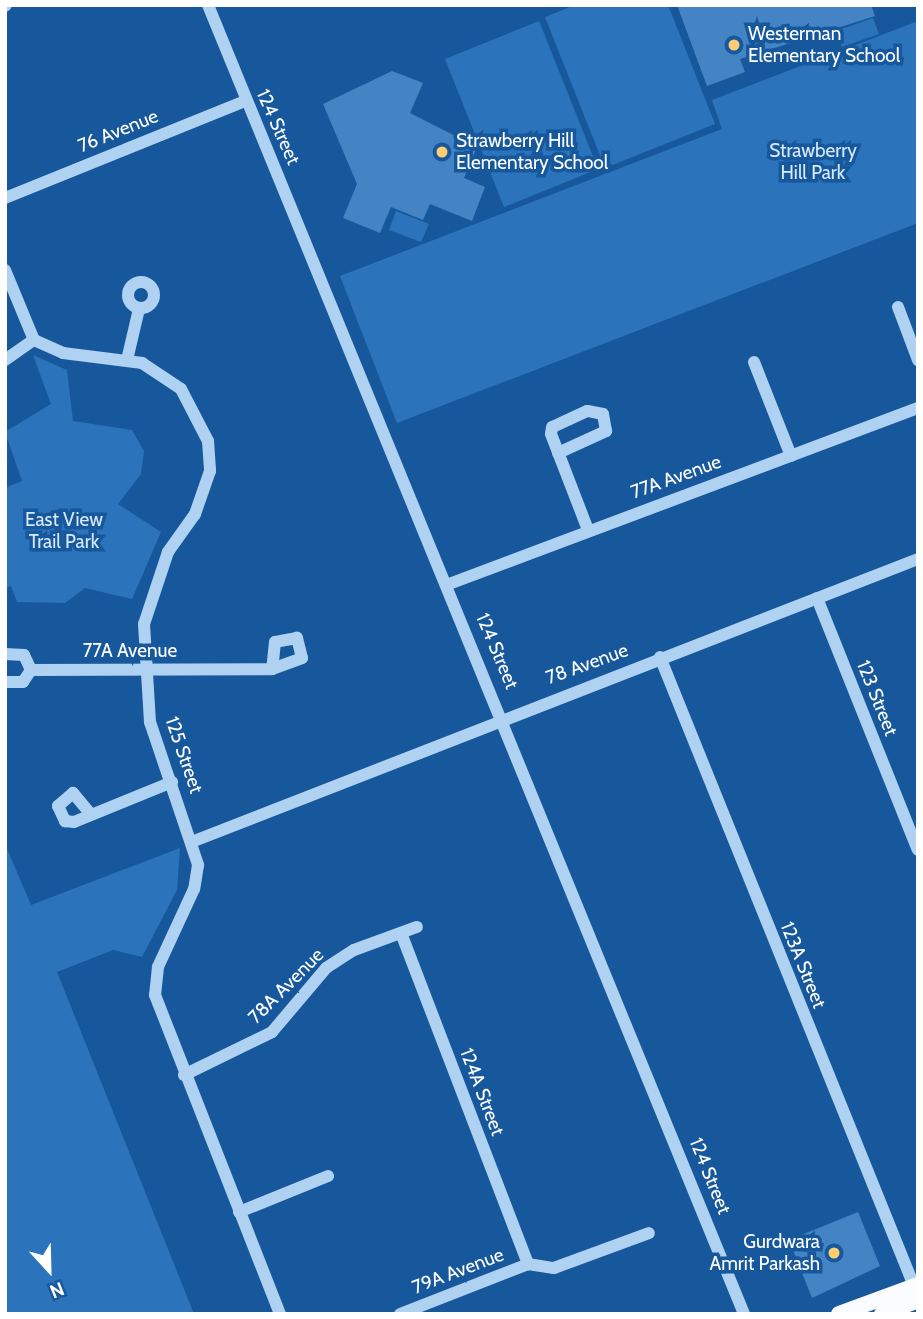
<!DOCTYPE html>
<html>
<head>
<meta charset="utf-8">
<style>
  body { margin:0 }
  #map { position:relative; width:923px; height:1319px; overflow:hidden; background:#17589d; font-family:Cabin,sans-serif }
  div>[style] { position:absolute }
  [style*='--x'] { left:calc(var(--x)*1px); top:calc(var(--y)*1px); width:calc(var(--w)*1px); rotate:calc(var(--a)*1deg) }
  .green>* { inset:0; background:#2b73ba }
  .building>* { inset:0; background:#4484c5 }
  .minor>* { height:12px; margin:-6px; padding:0 6px; transform-origin:6px; border-radius:6px; background:#afd1f2 }
  .minor>.ring { margin:-6px; padding:0; box-sizing:content-box; background:none; border:12px solid #afd1f2; border-radius:50% }
  .major>* { height:16px; margin:-8px; padding:0 8px; transform-origin:8px; border-radius:8px; background:#fafcff }
  .dots>* { width:19px; height:19px; translate:-50% -50%; box-sizing:border-box; border:4px solid #17589d; border-radius:50% }
  span { translate:-50% -50%; white-space:nowrap; text-align:center; line-height:1.15; -webkit-text-stroke:7px #17589d; paint-order:stroke }
  .poi-label { font-size:19px; color:#fff }
  .left { translate:0 -50%; text-align:left }
  .right { translate:-100% -50%; text-align:right }
  .street-label { font-size:19px; color:#fff }
  .park-label { font-size:19px; color:#d7eafc }
  .frame { position:absolute; inset:0; border:7px solid #fff; pointer-events:none }
  .north { position:absolute; left:14px; top:1235px; width:70px; height:70px; -webkit-text-stroke:5px #17589d; paint-order:stroke; rotate:158deg; font-size:19px; font-weight:700; line-height:28px; text-align:center; color:#fff }
  .north::after { content:''; display:block; margin:auto; width:24px; height:32px; background:#fff; clip-path:polygon(50% 0,100% 100%,50% 72%,0 100%) }
</style>
</head>
<body>
<div id="map">
  <div class="green">
    <div style="clip-path:polygon(575px 5px,668px 5px,715px 124px,605px 168px,545px 17px)"></div>
    <div style="clip-path:polygon(873px 18px,879px 34px,842px 47px,836px 31px)"></div>
    <div style="clip-path:polygon(539px 21px,598px 169px,504px 207px,445px 59px)"></div>
    <div style="clip-path:polygon(918px 21px,918px 223px,397px 423px,340px 276px,722px 129px,712px 100px)"></div>
    <div style="clip-path:polygon(396px 211px,429px 224px,421px 242px,389px 230px)"></div>
    <div style="clip-path:polygon(33px 355px,67px 370px,73px 421px,132px 430px,144px 451px,141px 474px,118px 504px,161px 532px,132px 599px,85px 588px,65px 603px,17px 602px,11px 586px,5px 588px,5px 488px,22px 481px,5px 432px,51px 404px)"></div>
    <div style="clip-path:polygon(5px 844px,31px 905px,180px 848px,177px 890px,142px 957px,113px 950px,57px 972px,194px 1314px,5px 1314px)"></div>
  </div>
  <div class="building">
    <div style="clip-path:polygon(677px 5px,871px 5px,875px 16px,740px 59px,745px 72px,707px 86px)"></div>
    <div style="clip-path:polygon(392px 71px,423px 83px,410px 113px,477px 147px,464px 178px,485px 187px,472px 221px,430px 204px,423px 220px,391px 207px,380px 233px,343px 218px,357px 184px,323px 104px)"></div>
    <div style="clip-path:polygon(858px 1212px,880px 1266px,812px 1298px,789px 1240px)"></div>
  </div>
  <div class="minor">
    <div style="--x:208;--y:5;--w:1414;--a:67.73"></div>
    <div style="--x:5;--y:6;--w:1;--a:-45"></div>
    <div style="--x:5;--y:198;--w:259;--a:-22"></div>
    <div style="--x:5;--y:270;--w:76;--a:67.5"></div>
    <div style="--x:34;--y:340;--w:32;--a:24"></div>
    <div style="--x:63;--y:353;--w:80;--a:7.2"></div>
    <div style="--x:142;--y:363;--w:47;--a:33.7"></div>
    <div style="--x:181;--y:389;--w:59;--a:62.6"></div>
    <div style="--x:208;--y:441;--w:30;--a:86"></div>
    <div style="--x:210;--y:471;--w:46;--a:109.2"></div>
    <div style="--x:195;--y:514;--w:47;--a:125.4"></div>
    <div style="--x:168;--y:552;--w:76;--a:108.4"></div>
    <div style="--x:144;--y:624;--w:98;--a:86.5"></div>
    <div style="--x:150;--y:722;--w:151;--a:71.4"></div>
    <div style="--x:198;--y:865;--w:24;--a:99"></div>
    <div style="--x:194;--y:889;--w:86;--a:114.8"></div>
    <div style="--x:158;--y:967;--w:28;--a:96"></div>
    <div style="--x:155;--y:995;--w:343;--a:68.6"></div>
    <div class="ring" style="left:128px;top:282px;width:14px;height:14px"></div>
    <div style="--x:898;--y:307;--w:57;--a:69.3"></div>
    <div style="--x:5;--y:360;--w:35;--a:-35"></div>
    <div style="--x:127;--y:360;--w:52;--a:-76.8"></div>
    <div style="--x:754;--y:362;--w:101;--a:68.5"></div>
    <div style="--x:558;--y:453;--w:53;--a:-24.6"></div>
    <div style="--x:606;--y:431;--w:17;--a:-100"></div>
    <div style="--x:603;--y:414;--w:16;--a:-169"></div>
    <div style="--x:587;--y:411;--w:38;--a:155"></div>
    <div style="--x:552;--y:427;--w:7;--a:98"></div>
    <div style="--x:551;--y:434;--w:103;--a:68.9"></div>
    <div style="--x:449;--y:584;--w:501;--a:-20.57"></div>
    <div style="--x:817;--y:598;--w:271;--a:68.2"></div>
    <div style="--x:5;--y:654;--w:19;--a:3"></div>
    <div style="--x:24;--y:655;--w:17;--a:65"></div>
    <div style="--x:31;--y:670;--w:14;--a:124"></div>
    <div style="--x:23;--y:682;--w:18;--a:180"></div>
    <div style="--x:660;--y:657;--w:678;--a:68.01"></div>
    <div style="--x:31;--y:670;--w:241;--a:-0.2"></div>
    <div style="--x:272;--y:669;--w:32;--a:-20"></div>
    <div style="--x:302;--y:658;--w:21;--a:-104"></div>
    <div style="--x:297;--y:638;--w:22;--a:170"></div>
    <div style="--x:275;--y:642;--w:27;--a:96"></div>
    <div style="--x:89;--y:812;--w:25;--a:-130"></div>
    <div style="--x:73;--y:793;--w:20;--a:139"></div>
    <div style="--x:58;--y:806;--w:17;--a:65"></div>
    <div style="--x:65;--y:821;--w:9;--a:6"></div>
    <div style="--x:74;--y:822;--w:106;--a:-22.2"></div>
    <div style="--x:194;--y:841;--w:777;--a:-21.28"></div>
    <div style="--x:401;--y:933;--w:355;--a:69"></div>
    <div style="--x:184;--y:1075;--w:98;--a:-26"></div>
    <div style="--x:272;--y:1032;--w:84;--a:-49.8"></div>
    <div style="--x:326;--y:968;--w:33;--a:-33"></div>
    <div style="--x:354;--y:950;--w:67;--a:-20.1"></div>
    <div style="--x:239;--y:1212;--w:96;--a:-22"></div>
    <div style="--x:400;--y:1314;--w:137;--a:-21.3"></div>
    <div style="--x:528;--y:1264;--w:26;--a:9"></div>
    <div style="--x:554;--y:1268;--w:101;--a:-20.2"></div>
  </div>
  <div class="major">
    <div style="--x:839;--y:1314;--w:84;--a:-20.2"></div>
    <div style="--x:882;--y:1314;--w:39;--a:-21"></div>
  </div>
  <div class="dots">
    <div style="left:734px;top:45px;background:#ffce70"></div>
    <div style="left:442px;top:152px;background:#ffce70"></div>
    <div style="left:834px;top:1253px;background:#ffce70"></div>
  </div>
  <div class="poi-label">
    <span class="left" style="left:748px;top:45px">Westerman<br>Elementary School</span>
    <span class="left" style="left:456px;top:152px">Strawberry Hill<br>Elementary School</span>
    <span class="right" style="left:820px;top:1253px">Gurdwara<br>Amrit Parkash</span>
  </div>
  <div class="street-label">
    <span style="left:278px;top:127px;rotate:66deg">124 Street</span>
    <span style="left:118px;top:131px;rotate:-22deg">76 Avenue</span>
    <span style="left:676px;top:477px;rotate:-20deg">77A Avenue</span>
    <span style="left:130px;top:651px">77A Avenue</span>
    <span style="left:497px;top:651px;rotate:67deg">124 Street</span>
    <span style="left:587px;top:664px;rotate:-20deg">78 Avenue</span>
    <span style="left:877px;top:698px;rotate:68deg">123 Street</span>
    <span style="left:184px;top:755px;rotate:71deg">125 Street</span>
    <span style="left:803px;top:965px;rotate:68deg">123A Street</span>
    <span style="left:286px;top:986px;rotate:-45deg">78A Avenue</span>
    <span style="left:482px;top:1092px;rotate:69deg">124A Street</span>
    <span style="left:710px;top:1176px;rotate:68deg">124 Street</span>
    <span style="left:458px;top:1271px;rotate:-21deg">79A Avenue</span>
  </div>
  <div class="park-label">
    <span style="left:813px;top:162px">Strawberry<br>Hill Park</span>
    <span style="left:64px;top:531px">East View<br>Trail Park</span>
  </div>
  <div class="frame"></div>
  <div class="north">N</div>
</div>
</body>
</html>
